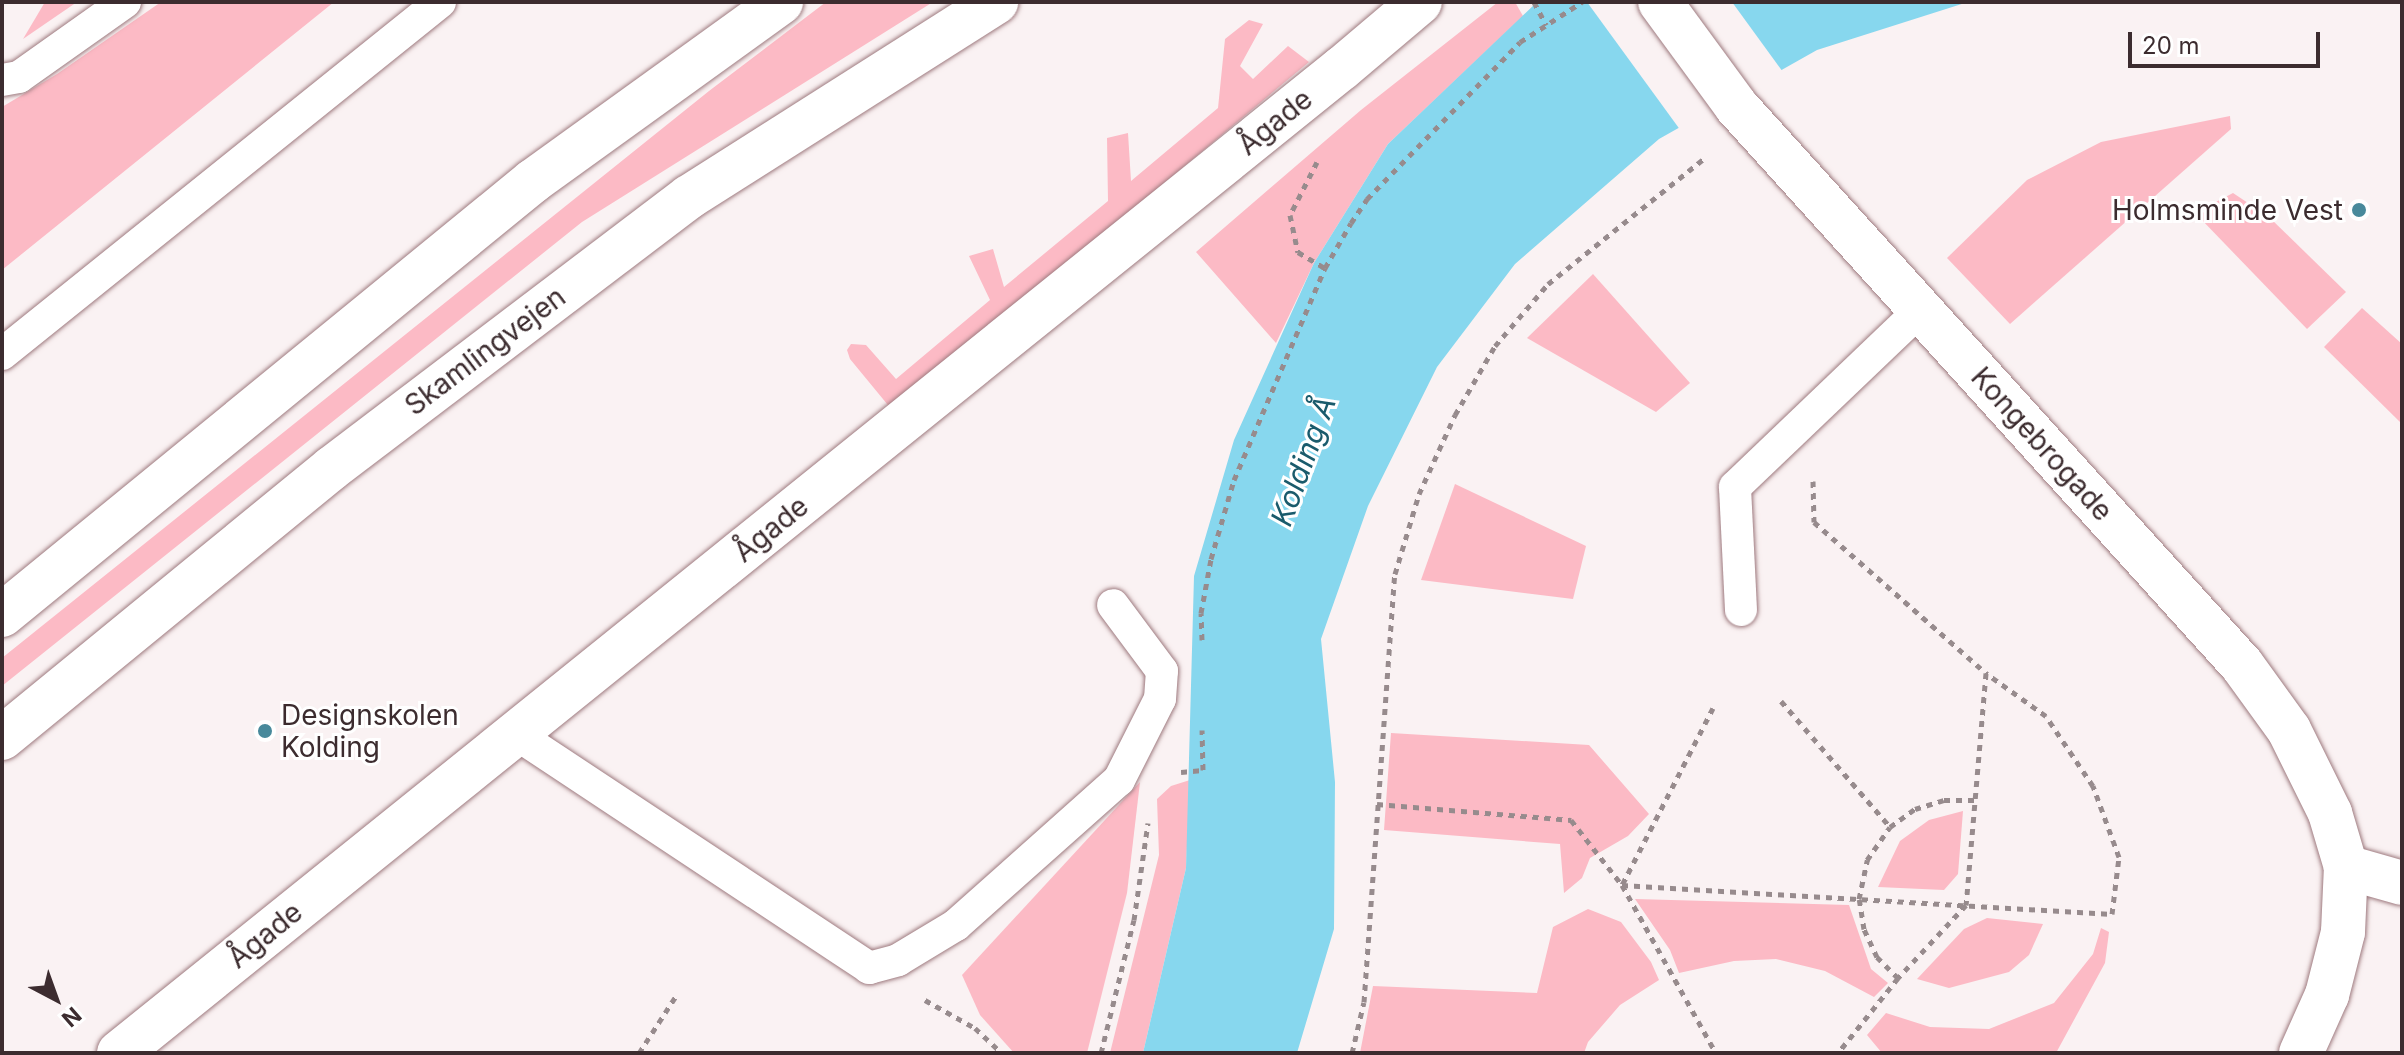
<!DOCTYPE html>
<html>
<head>
<meta charset="utf-8">
<style>
  body { margin:0 }
  #map { position:relative; width:2404px; height:1055px; overflow:hidden; background:#faf2f3; font-family:Inter,sans-serif }
  div>[style] { position:absolute }
  [style*='--x'] { left:calc(var(--x)*1px); top:calc(var(--y)*1px); width:calc(var(--w)*1px); rotate:calc(var(--a)*1deg) }
  .green>* { inset:0; background:#fcbac5 }
  .water>* { inset:0; background:#87d7ee }
  .pier>* { inset:0; background:#faf2f3 }
  .path>* { height:5px; margin-top:-2.5px; transform-origin:0; background:repeating-linear-gradient(90deg,#978b8d 0 6px,transparent 0 12px) }
  .roads { filter:drop-shadow(0 0 2px #9e7a7f) drop-shadow(0 0 2px #9e7a7f) }
  .service>* { height:32px; margin:-16px; padding:0 16px; transform-origin:16px; border-radius:16px; background:#fff }
  .minor>* { height:44px; margin:-22px; padding:0 22px; transform-origin:22px; border-radius:22px; background:#fff }
  .secondary>* { height:44px; margin:-22px; padding:0 22px; transform-origin:22px; border-radius:22px; background:#fff }
  .dots>* { width:22px; height:22px; translate:-50% -50%; box-sizing:border-box; border:4px solid #fff; border-radius:50% }
  span { translate:-50% -50%; white-space:nowrap; text-align:center; line-height:1.15; -webkit-text-stroke:6px #fff; paint-order:stroke }
  .street-label { font-size:28px; color:#3c2c2f }
  .poi-label { font-size:28px; color:#3c2c2f }
  .right { translate:-100% -50%; text-align:right }
  .left { translate:0 -50%; text-align:left }
  .water-label { font-size:30px; color:#1a5b6c; font-style:italic }
  .frame { position:absolute; inset:0; border:4px solid #3c2c2f; pointer-events:none }
  .north { position:absolute; left:16px; top:959px; width:80px; height:80px; -webkit-text-stroke:6px #fff; paint-order:stroke; rotate:139deg; font-size:22px; font-weight:700; line-height:32px; text-align:center; color:#3c2c2f }
  .north::after { content:''; display:block; margin:auto; width:28px; height:36px; background:#3c2c2f; clip-path:polygon(50% 0,100% 100%,50% 72%,0 100%) }
  .scale { position:absolute; left:2128px; top:32px; width:192px; height:36px; box-sizing:border-box; border:4px solid #3c2c2f; border-top:0; padding-left:10px; font-size:24px; line-height:28px; white-space:nowrap; color:#3c2c2f; -webkit-text-stroke:6px #fff; paint-order:stroke }
</style>
</head>
<body>
<div id="map">
  <div class="green">
    <div style="clip-path:polygon(45px 2px,77px 2px,23px 39px)"></div>
    <div style="clip-path:polygon(161px 2px,334px 2px,2px 270px,2px 107px,57px 74px)"></div>
    <div style="clip-path:polygon(826px 2px,933px 2px,582px 222px,2px 686px,2px 658px,709px 91px)"></div>
    <div style="clip-path:polygon(1498px 2px,1515px 2px,1523px 16px,1388px 144px,1314px 263px,1276px 343px,1196px 252px,1361px 110px)"></div>
    <div style="clip-path:polygon(1249px 20px,1263px 24px,1240px 66px,1253px 79px,1288px 46px,1309px 62px,892px 410px,850px 359px,847px 350px,851px 344px,866px 345px,896px 379px,990px 300px,969px 256px,993px 249px,1004px 287px,1108px 201px,1107px 138px,1128px 133px,1131px 181px,1218px 108px,1225px 39px)"></div>
    <div style="clip-path:polygon(2230px 116px,2231px 129px,2010px 324px,1947px 258px,2027px 180px,2101px 142px)"></div>
    <div style="clip-path:polygon(2233px 193px,2269px 217px,2346px 292px,2307px 329px,2199px 217px,2212px 204px)"></div>
    <div style="clip-path:polygon(1593px 274px,1690px 383px,1656px 412px,1527px 338px)"></div>
    <div style="clip-path:polygon(2362px 308px,2402px 344px,2402px 424px,2324px 347px)"></div>
    <div style="clip-path:polygon(1455px 484px,1586px 546px,1573px 599px,1421px 580px)"></div>
    <div style="clip-path:polygon(1391px 733px,1589px 745px,1649px 814px,1628px 836px,1590px 858px,1582px 878px,1564px 893px,1560px 844px,1384px 830px)"></div>
    <div style="clip-path:polygon(1190px 780px,1186px 868px,1143px 1053px,1110px 1053px,1159px 855px,1157px 799px,1171px 786px)"></div>
    <div style="clip-path:polygon(1140px 782px,1127px 893px,1087px 1053px,1014px 1053px,980px 1015px,962px 975px)"></div>
    <div style="clip-path:polygon(1963px 811px,1958px 874px,1944px 890px,1878px 887px,1900px 841px,1929px 820px)"></div>
    <div style="clip-path:polygon(1635px 899px,1849px 905px,1871px 969px,1888px 983px,1874px 997px,1825px 971px,1776px 959px,1734px 961px,1679px 973px,1670px 950px)"></div>
    <div style="clip-path:polygon(1588px 909px,1621px 922px,1651px 962px,1659px 980px,1620px 1005px,1588px 1042px,1584px 1053px,1360px 1053px,1373px 986px,1537px 993px,1553px 927px)"></div>
    <div style="clip-path:polygon(1987px 918px,2043px 924px,2029px 955px,2009px 972px,1949px 988px,1917px 979px,1964px 929px)"></div>
    <div style="clip-path:polygon(2101px 928px,2109px 932px,2105px 963px,2056px 1053px,1882px 1053px,1867px 1035px,1886px 1013px,1930px 1027px,1989px 1029px,2054px 1003px,2093px 954px)"></div>
  </div>
  <div class="water">
    <div style="clip-path:polygon(1537px 2px,1968px 2px,1817px 50px,1659px 139px,1515px 264px,1437px 367px,1368px 506px,1321px 639px,1335px 782px,1334px 929px,1297px 1053px,1143px 1053px,1186px 868px,1194px 576px,1234px 440px,1314px 263px,1388px 144px)"></div>
  </div>
  <div class="pier">
    <div style="clip-path:polygon(1587px 2px,1732px 2px,1783px 72px,1681px 131px)"></div>
  </div>
  <div class="path">
    <div style="--x:1534;--y:2;--w:26;--a:62"></div>
    <div style="--x:1317;--y:162;--w:59;--a:117"></div>
    <div style="--x:1290;--y:215;--w:38;--a:78"></div>
    <div style="--x:1298;--y:252;--w:31;--a:31"></div>
    <div style="--x:1813;--y:481;--w:41;--a:88.6"></div>
    <div style="--x:1814;--y:522;--w:229;--a:41.3"></div>
    <div style="--x:1986;--y:673;--w:233;--a:94.9"></div>
    <div style="--x:1966;--y:905;--w:100;--a:133"></div>
    <div style="--x:1898;--y:978;--w:96;--a:128.7"></div>
    <div style="--x:1202;--y:640;--w:27;--a:-92"></div>
    <div style="--x:1201;--y:613;--w:55;--a:-79.5"></div>
    <div style="--x:1211;--y:559;--w:82;--a:-73.8"></div>
    <div style="--x:1234;--y:480;--w:231;--a:-66.8"></div>
    <div style="--x:1325;--y:268;--w:52;--a:-60"></div>
    <div style="--x:1351;--y:223;--w:29;--a:-56"></div>
    <div style="--x:1367;--y:199;--w:219;--a:-45.7"></div>
    <div style="--x:1520;--y:42;--w:74;--a:-32.8"></div>
    <div style="--x:1781;--y:701;--w:167;--a:49.1"></div>
    <div style="--x:1713;--y:708;--w:199;--a:117.2"></div>
    <div style="--x:1622;--y:885;--w:193;--a:60.8"></div>
    <div style="--x:1181;--y:772;--w:22;--a:-5"></div>
    <div style="--x:1203;--y:770;--w:40;--a:-91.4"></div>
    <div style="--x:1377;--y:804;--w:195;--a:4.7"></div>
    <div style="--x:1571;--y:820;--w:83;--a:51.9"></div>
    <div style="--x:1622;--y:885;--w:491;--a:3.4"></div>
    <div style="--x:2112;--y:914;--w:57;--a:-83"></div>
    <div style="--x:2119;--y:857;--w:76;--a:-110.1"></div>
    <div style="--x:2093;--y:786;--w:84;--a:-123.9"></div>
    <div style="--x:2046;--y:716;--w:74;--a:-144.4"></div>
    <div style="--x:1898;--y:978;--w:30;--a:-135"></div>
    <div style="--x:1877;--y:957;--w:31;--a:-115"></div>
    <div style="--x:1864;--y:929;--w:30;--a:-99"></div>
    <div style="--x:1859;--y:899;--w:40;--a:-78"></div>
    <div style="--x:1867;--y:860;--w:40;--a:-55.1"></div>
    <div style="--x:1890;--y:827;--w:31;--a:-36"></div>
    <div style="--x:1915;--y:809;--w:30;--a:-17"></div>
    <div style="--x:1944;--y:800;--w:31;--a:0"></div>
    <div style="--x:925;--y:1000;--w:57;--a:29.2"></div>
    <div style="--x:975;--y:1028;--w:37;--a:43"></div>
    <div style="--x:639;--y:1053;--w:68;--a:-57"></div>
    <div style="--x:1101;--y:1053;--w:137;--a:-76.1"></div>
    <div style="--x:1134;--y:920;--w:98;--a:-81.8"></div>
    <div style="--x:1352;--y:1053;--w:52;--a:-76.8"></div>
    <div style="--x:1364;--y:1002;--w:429;--a:-85.9"></div>
    <div style="--x:1395;--y:574;--w:84;--a:-73.3"></div>
    <div style="--x:1419;--y:494;--w:87;--a:-65.5"></div>
    <div style="--x:1455;--y:415;--w:80;--a:-59.9"></div>
    <div style="--x:1495;--y:346;--w:82;--a:-49.5"></div>
    <div style="--x:1548;--y:284;--w:203;--a:-38.8"></div>
  </div>
  <div class="roads">
    <div class="service">
      <div style="--x:2;--y:80;--w:17;--a:-10"></div>
      <div style="--x:19;--y:77;--w:130;--a:-35.3"></div>
      <div style="--x:2;--y:354;--w:562;--a:-38.79"></div>
      <div style="--x:1741;--y:610;--w:123;--a:-92.8"></div>
      <div style="--x:1735;--y:487;--w:257;--a:-43.7"></div>
      <div style="--x:516;--y:734;--w:424;--a:33.5"></div>
      <div style="--x:869;--y:968;--w:30;--a:-15"></div>
      <div style="--x:898;--y:960;--w:68;--a:-31.1"></div>
      <div style="--x:956;--y:925;--w:218;--a:-41.7"></div>
      <div style="--x:1119;--y:780;--w:91;--a:-63.2"></div>
      <div style="--x:1160;--y:699;--w:28;--a:-86"></div>
      <div style="--x:1162;--y:671;--w:82;--a:-126.6"></div>
    </div>
    <div class="minor">
      <div style="--x:1660;--y:2;--w:129;--a:53.8"></div>
      <div style="--x:1736;--y:106;--w:754;--a:47.85"></div>
      <div style="--x:2242;--y:665;--w:80;--a:54.1"></div>
      <div style="--x:2289;--y:730;--w:93;--a:63.7"></div>
      <div style="--x:2330;--y:813;--w:56;--a:73.5"></div>
      <div style="--x:2346;--y:867;--w:58;--a:15.9"></div>
      <div style="--x:119;--y:1053;--w:1570;--a:-38.85"></div>
      <div style="--x:1342;--y:68;--w:102;--a:-40.2"></div>
      <div style="--x:2301;--y:1053;--w:64;--a:-65.9"></div>
      <div style="--x:2327;--y:995;--w:65;--a:-75.7"></div>
      <div style="--x:2343;--y:932;--w:65;--a:-87.4"></div>
    </div>
    <div class="secondary">
      <div style="--x:2;--y:615;--w:686;--a:-39.26"></div>
      <div style="--x:533;--y:181;--w:306;--a:-35.8"></div>
      <div style="--x:2;--y:738;--w:426;--a:-39.3"></div>
      <div style="--x:332;--y:468;--w:448;--a:-37.2"></div>
      <div style="--x:689;--y:197;--w:364;--a:-32.4"></div>
    </div>
  </div>
  <div class="dots">
    <div style="left:2359px;top:210px;background:#48899b"></div>
    <div style="left:265px;top:731px;background:#48899b"></div>
  </div>
  <div class="street-label">
    <span style="left:1275px;top:122px;rotate:-39deg">Ågade</span>
    <span style="left:485px;top:351px;rotate:-37deg">Skamlingvejen</span>
    <span style="left:2042px;top:444px;rotate:48deg">Kongebrogade</span>
    <span style="left:771px;top:529px;rotate:-39deg">Ågade</span>
    <span style="left:265px;top:935px;rotate:-39deg">Ågade</span>
  </div>
  <div class="poi-label">
    <span class="right" style="left:2343px;top:210px">Holmsminde Vest</span>
    <span class="left" style="left:281px;top:731px">Designskolen<br>Kolding</span>
  </div>
  <div class="water-label">
    <span style="left:1303px;top:461px;rotate:-70deg">Kolding Å</span>
  </div>
  <div class="frame"></div>
  <div class="north">N</div>
  <div class="scale">20 m</div>
</div>
</body>
</html>
